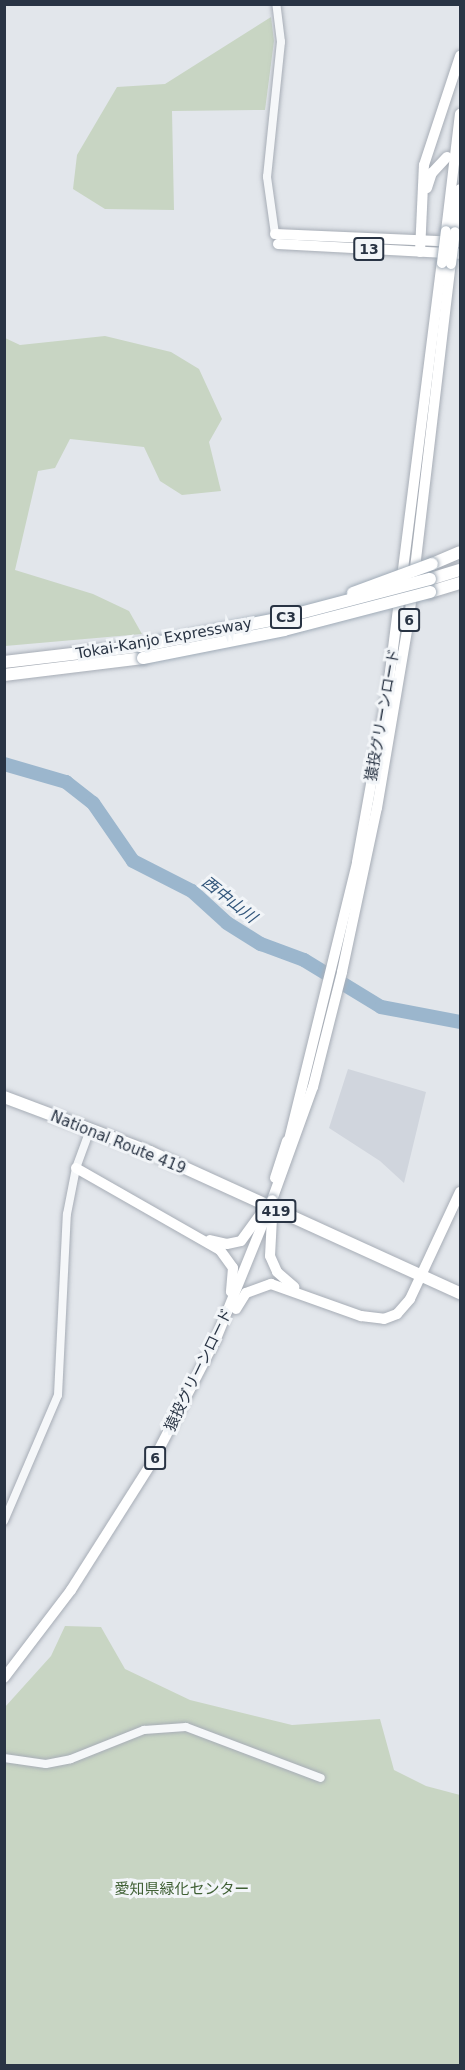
<!DOCTYPE html>
<html>
<head>
<meta charset="utf-8">
<style>
  body { margin:0 }
  #map { position:relative; width:465px; height:2070px; overflow:hidden; background:#e2e6eb; font-family:"DejaVu Sans","Noto Sans JP",sans-serif }
  div>[style] { position:absolute }
  [style*='--x'] { left:calc(var(--x)*1px); top:calc(var(--y)*1px); width:calc(var(--w)*1px); rotate:calc(var(--a)*1deg) }
  .built>* { inset:0; background:#d0d5dd }
  .green>* { inset:0; background:#c8d5c3 }
  .river>* { height:14px; margin:-7px; padding:0 7px; transform-origin:7px; border-radius:7px; background:#9bb6cd }
  .roads { filter:drop-shadow(0 0 2px #a7adb6) drop-shadow(0 0 2px #a7adb6) }
  .minor>* { height:8px; margin:-4px; padding:0 4px; transform-origin:4px; border-radius:4px; background:#f5f7f9 }
  .major>* { height:10px; margin:-5px; padding:0 5px; transform-origin:5px; border-radius:5px; background:#fff }
  .highway>* { height:12px; margin:-6px; padding:0 6px; transform-origin:6px; border-radius:6px; background:#fff }
  .bridges { filter:drop-shadow(0 0 2px #a0abb7) drop-shadow(0 0 2px #a0abb7) }
  .major-bridge>* { height:10px; margin:-5px; padding:0 5px; transform-origin:5px; border-radius:5px; background:#fff }
  .highway-bridge>* { height:12px; margin:-6px; padding:0 6px; transform-origin:6px; border-radius:6px; background:#fff }
  span { translate:-50% -50%; white-space:nowrap; text-align:center; line-height:1.15; -webkit-text-stroke:6px #f2f5f8; paint-order:stroke }
  .shield-label span { padding:2px 4px; background:#f2f5f8; border:2px solid; border-radius:4px; -webkit-text-stroke-width:0 }
  .shield-label { font-size:14px; color:#293444; font-weight:700 }
  .street-label { font-size:15px; color:#293444 }
  .park-label { font-size:15px; color:#406035 }
  .water-label { font-size:16px; color:#31557a; font-style:italic }
  .frame { position:absolute; inset:0; border:6px solid #293444; pointer-events:none }
</style>
</head>
<body>
<div id="map">
  <div class="built">
    <div style="clip-path:polygon(348px 1069px,426px 1092px,404px 1183px,380px 1161px,329px 1128px)"></div>
  </div>
  <div class="green">
    <div style="clip-path:polygon(271px 17px,274px 41px,265px 110px,172px 111px,174px 210px,105px 209px,73px 189px,77px 155px,117px 87px,165px 84px)"></div>
    <div style="clip-path:polygon(105px 336px,171px 352px,199px 369px,222px 419px,209px 442px,221px 491px,182px 495px,160px 481px,144px 447px,70px 439px,55px 468px,38px 471px,15px 570px,93px 594px,129px 611px,142px 634px,5px 646px,5px 338px,20px 345px)"></div>
    <div style="clip-path:polygon(65px 1626px,101px 1627px,125px 1669px,190px 1700px,292px 1725px,380px 1719px,394px 1770px,426px 1786px,460px 1795px,460px 2065px,5px 2066px,5px 1707px,51px 1656px)"></div>
  </div>
  <div class="river">
    <div style="--x:4;--y:764;--w:65;--a:16.2"></div>
    <div style="--x:66;--y:782;--w:34;--a:38"></div>
    <div style="--x:93;--y:803;--w:70;--a:55.4"></div>
    <div style="--x:133;--y:861;--w:66;--a:27"></div>
    <div style="--x:192;--y:891;--w:47;--a:42.4"></div>
    <div style="--x:227;--y:923;--w:40;--a:32"></div>
    <div style="--x:261;--y:944;--w:46;--a:20.4"></div>
    <div style="--x:304;--y:960;--w:90;--a:31.4"></div>
    <div style="--x:381;--y:1007;--w:80;--a:10.8"></div>
  </div>
  <div class="roads">
    <div class="minor">
      <div style="--x:275;--y:234;--w:58;--a:-98"></div>
      <div style="--x:267;--y:177;--w:136;--a:-84.1"></div>
      <div style="--x:281;--y:42;--w:38;--a:-97"></div>
      <div style="--x:4;--y:1521;--w:137;--a:-66.8"></div>
      <div style="--x:58;--y:1395;--w:181;--a:-87.2"></div>
      <div style="--x:67;--y:1214;--w:47;--a:-78.9"></div>
      <div style="--x:76;--y:1168;--w:40;--a:-69.8"></div>
      <div style="--x:4;--y:1758;--w:42;--a:8.1"></div>
      <div style="--x:46;--y:1764;--w:25;--a:-11"></div>
      <div style="--x:71;--y:1759;--w:79;--a:-21.7"></div>
      <div style="--x:144;--y:1730;--w:42;--a:-4.1"></div>
      <div style="--x:186;--y:1727;--w:144;--a:20.7"></div>
    </div>
    <div class="major">
      <div style="--x:427;--y:188;--w:16;--a:-72"></div>
      <div style="--x:432;--y:173;--w:22;--a:-47"></div>
      <div style="--x:446;--y:231;--w:118;--a:-83.2"></div>
      <div style="--x:455;--y:232;--w:43;--a:-83.4"></div>
      <div style="--x:275;--y:234;--w:185;--a:2.5"></div>
      <div style="--x:278;--y:244;--w:182;--a:3.1"></div>
      <div style="--x:420;--y:252;--w:87;--a:-87.4"></div>
      <div style="--x:424;--y:165;--w:115;--a:-71.7"></div>
      <div style="--x:287;--y:1148;--w:294;--a:-76.2"></div>
      <div style="--x:357;--y:862;--w:169;--a:-79.8"></div>
      <div style="--x:387;--y:696;--w:436;--a:-82.8"></div>
      <div style="--x:76;--y:1168;--w:166;--a:29.7"></div>
      <div style="--x:220;--y:1250;--w:22;--a:54"></div>
      <div style="--x:233;--y:1268;--w:24;--a:95"></div>
      <div style="--x:275;--y:1178;--w:39;--a:-72"></div>
      <div style="--x:272;--y:1200;--w:120;--a:-70.1"></div>
      <div style="--x:313;--y:1087;--w:119;--a:-75.8"></div>
      <div style="--x:342;--y:972;--w:168;--a:-78"></div>
      <div style="--x:377;--y:808;--w:192;--a:-80.4"></div>
      <div style="--x:409;--y:619;--w:357;--a:-83.3"></div>
      <div style="--x:272;--y:1218;--w:38;--a:93"></div>
      <div style="--x:270;--y:1256;--w:17;--a:66"></div>
      <div style="--x:277;--y:1272;--w:23;--a:41"></div>
      <div style="--x:210;--y:1240;--w:17;--a:13"></div>
      <div style="--x:227;--y:1244;--w:14;--a:-12"></div>
      <div style="--x:241;--y:1241;--w:34;--a:-54"></div>
      <div style="--x:236;--y:1309;--w:19;--a:-58"></div>
      <div style="--x:246;--y:1293;--w:27;--a:-20"></div>
      <div style="--x:271;--y:1284;--w:96;--a:19.6"></div>
      <div style="--x:361;--y:1316;--w:23;--a:7"></div>
      <div style="--x:384;--y:1319;--w:14;--a:-21"></div>
      <div style="--x:397;--y:1314;--w:20;--a:-49"></div>
      <div style="--x:410;--y:1299;--w:118;--a:-65"></div>
      <div style="--x:4;--y:1678;--w:111;--a:-52.7"></div>
      <div style="--x:71;--y:1590;--w:155;--a:-57.6"></div>
      <div style="--x:154;--y:1459;--w:135;--a:-62.7"></div>
      <div style="--x:216;--y:1339;--w:133;--a:-67.9"></div>
    </div>
    <div class="highway">
      <div style="--x:432;--y:564;--w:30;--a:-23"></div>
      <div style="--x:430;--y:579;--w:31;--a:-17"></div>
      <div style="--x:430;--y:592;--w:31;--a:-17"></div>
      <div style="--x:4;--y:662;--w:137;--a:-6.7"></div>
      <div style="--x:4;--y:675;--w:140;--a:-7"></div>
      <div style="--x:4;--y:1097;--w:156;--a:20.6"></div>
      <div style="--x:150;--y:1152;--w:341;--a:24.5"></div>
    </div>
  </div>
  <div class="bridges">
    <div class="major-bridge">
      <div style="--x:442;--y:263;--w:32;--a:-83"></div>
      <div style="--x:451;--y:264;--w:32;--a:-83"></div>
      <div style="--x:266;--y:1216;--w:17;--a:-69"></div>
    </div>
    <div class="highway-bridge">
      <div style="--x:353;--y:593;--w:84;--a:-20.2"></div>
      <div style="--x:140;--y:646;--w:144;--a:-11.2"></div>
      <div style="--x:281;--y:618;--w:154;--a:-14.7"></div>
      <div style="--x:143;--y:658;--w:144;--a:-11.2"></div>
      <div style="--x:284;--y:630;--w:151;--a:-14.6"></div>
    </div>
  </div>
  <div class="shield-label">
    <span style="left:369px;top:249px">13</span>
    <span style="left:286px;top:617px">C3</span>
    <span style="left:409px;top:620px">6</span>
    <span style="left:276px;top:1211px">419</span>
    <span style="left:155px;top:1458px">6</span>
  </div>
  <div class="street-label">
    <span style="left:164px;top:639px;rotate:-10deg">Tokai-Kanjo Expressway</span>
    <span style="left:383px;top:715px;rotate:-80deg">猿投グリーンロード</span>
    <span style="left:118px;top:1143px;rotate:22deg">National Route 419</span>
    <span style="left:199px;top:1370px;rotate:-64deg">猿投グリーンロード</span>
  </div>
  <div class="park-label">
    <span style="left:182px;top:1890px">愛知県緑化センター</span>
  </div>
  <div class="water-label">
    <span style="left:229px;top:900px;rotate:38deg">西中山川</span>
  </div>
  <div class="frame"></div>
</div>
</body>
</html>
